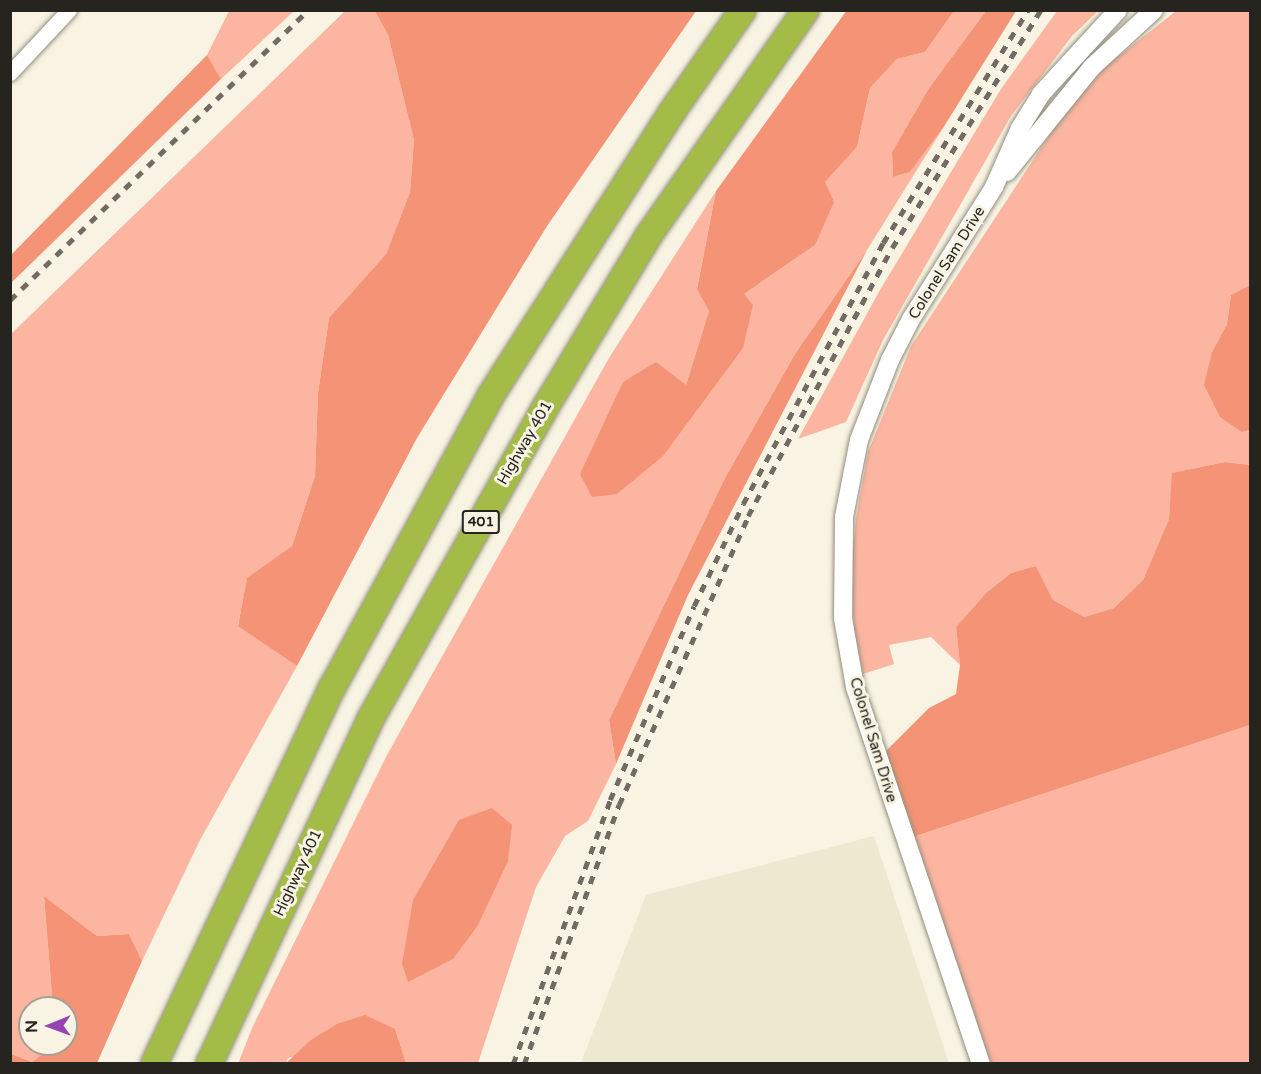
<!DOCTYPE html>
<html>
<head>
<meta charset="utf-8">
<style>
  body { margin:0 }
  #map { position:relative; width:1261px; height:1074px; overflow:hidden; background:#f8f3e2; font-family:"Varela Round",sans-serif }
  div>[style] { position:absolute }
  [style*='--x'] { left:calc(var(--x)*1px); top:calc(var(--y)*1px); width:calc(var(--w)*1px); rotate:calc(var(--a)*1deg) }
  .built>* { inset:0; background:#efe8d0 }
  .green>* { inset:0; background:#fbb5a0 }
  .forest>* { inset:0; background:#f49375 }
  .roads { filter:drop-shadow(0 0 2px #938e7e) drop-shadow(0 0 2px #938e7e) }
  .minor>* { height:15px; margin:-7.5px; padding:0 7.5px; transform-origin:7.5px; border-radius:7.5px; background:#fff }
  .tertiary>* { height:18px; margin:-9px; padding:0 9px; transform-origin:9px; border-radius:9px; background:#fff }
  .motorway>* { height:26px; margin:-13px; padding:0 13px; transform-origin:13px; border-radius:13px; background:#a3bb47 }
  .rail>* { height:4.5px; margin-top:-2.25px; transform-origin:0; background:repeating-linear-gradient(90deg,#706c63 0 8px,transparent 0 16px) }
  span { translate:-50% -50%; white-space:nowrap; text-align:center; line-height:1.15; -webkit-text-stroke:6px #f8f3e2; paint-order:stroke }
  .shield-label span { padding:2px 4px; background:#f8f3e2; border:2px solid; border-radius:4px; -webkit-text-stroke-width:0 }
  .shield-label { font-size:14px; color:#26241e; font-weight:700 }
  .street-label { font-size:15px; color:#26241e }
  .frame { position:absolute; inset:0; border:12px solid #26241e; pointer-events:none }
  .north { position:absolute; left:18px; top:996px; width:60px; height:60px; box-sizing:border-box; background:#f8f3e2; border:2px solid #a4a094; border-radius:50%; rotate:269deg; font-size:16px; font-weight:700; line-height:24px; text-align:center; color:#26241e }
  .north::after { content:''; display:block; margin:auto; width:21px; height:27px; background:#9644b4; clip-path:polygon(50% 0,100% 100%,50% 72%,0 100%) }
</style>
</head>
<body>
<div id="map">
  <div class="built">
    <div style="clip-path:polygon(874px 836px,949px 1063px,581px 1063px,646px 895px)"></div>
  </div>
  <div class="green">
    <div style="clip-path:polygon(229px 11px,294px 11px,221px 79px,207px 55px)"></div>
    <div style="clip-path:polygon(345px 11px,375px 11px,388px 35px,414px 140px,410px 192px,386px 254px,329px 318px,318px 393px,315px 476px,292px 546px,247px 579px,238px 625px,297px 666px,200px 840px,142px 961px,129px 934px,97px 936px,44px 896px,53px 1008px,30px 1008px,30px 1044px,55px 1044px,32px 1062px,10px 1054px,10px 335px)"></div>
    <div style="clip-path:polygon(954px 11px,986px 11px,929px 88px,892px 152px,893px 177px,910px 172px,943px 128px,867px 250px,795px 354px,725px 478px,609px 720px,616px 764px,588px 821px,565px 836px,536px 887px,478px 1063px,406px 1063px,395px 1029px,288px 1058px,286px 1063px,238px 1064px,252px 1028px,387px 755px,609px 358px,716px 191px,697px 288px,709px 311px,686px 385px,623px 382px,704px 397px,743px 348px,744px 294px,815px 245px,825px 182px,857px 147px,870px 88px,897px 59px,925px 52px)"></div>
    <div style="clip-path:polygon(1057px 11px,1098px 11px,1072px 36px,1011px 116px,883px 340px,846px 422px,798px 439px,880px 290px,1001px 89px)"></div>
    <div style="clip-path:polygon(1176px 11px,1250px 11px,1250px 285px,1231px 295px,1227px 324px,1212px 352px,1242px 432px,1250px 430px,1250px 465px,1225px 462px,1173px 473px,1169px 519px,1143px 580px,1114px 608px,1084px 617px,1053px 600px,1036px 566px,1011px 573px,986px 593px,956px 627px,960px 665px,931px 637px,889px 645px,894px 664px,863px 674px,854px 630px,851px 571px,856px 518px,868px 452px,911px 346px,1064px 113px,1105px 67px)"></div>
    <div style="clip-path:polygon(1250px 725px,1250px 1063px,984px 1063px,910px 838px)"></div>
  </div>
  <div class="forest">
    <div style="clip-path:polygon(847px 10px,954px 11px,925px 52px,897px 59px,870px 88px,857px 147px,825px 182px,834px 202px,815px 245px,744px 294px,753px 305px,743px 348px,663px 456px,617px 494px,592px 497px,580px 474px,623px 382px,656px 362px,686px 385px,709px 311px,697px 289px,716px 191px)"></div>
    <div style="clip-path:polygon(375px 11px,696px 11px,547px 226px,417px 438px,297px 666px,238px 626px,247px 578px,292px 546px,315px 476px,318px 393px,329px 318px,386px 254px,410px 192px,414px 140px,388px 35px)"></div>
    <div style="clip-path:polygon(986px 11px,1016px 11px,943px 128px,910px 172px,893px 177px,892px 152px,929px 88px)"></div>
    <div style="clip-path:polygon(207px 55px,221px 79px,11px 283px,11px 255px)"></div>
    <div style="clip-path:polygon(867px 250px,688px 595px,616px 764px,609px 720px,725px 478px,795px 354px)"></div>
    <div style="clip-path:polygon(1250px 285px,1250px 430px,1242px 432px,1220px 417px,1204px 385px,1212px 352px,1227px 324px,1231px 295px)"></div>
    <div style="clip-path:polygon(1225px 462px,1250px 465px,1250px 725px,910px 838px,885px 752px,929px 708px,956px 694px,960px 665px,956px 627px,986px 593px,1011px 573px,1036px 566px,1053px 600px,1084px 617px,1114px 608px,1143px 580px,1169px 519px,1172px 473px)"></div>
    <div style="clip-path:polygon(492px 808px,512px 825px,508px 861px,478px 925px,453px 959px,408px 982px,402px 964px,413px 900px,459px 820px)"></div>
    <div style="clip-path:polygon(44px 896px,97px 936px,129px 934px,142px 961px,97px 1063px,11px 1063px,11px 1054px,32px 1062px,55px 1044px,66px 1044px,66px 1008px,53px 1008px)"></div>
    <div style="clip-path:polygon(365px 1015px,395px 1029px,406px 1063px,286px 1063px,311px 1040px,337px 1024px)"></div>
  </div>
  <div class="roads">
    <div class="minor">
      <div style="--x:10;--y:73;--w:86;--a:-46.9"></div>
    </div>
    <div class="tertiary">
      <div style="--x:1007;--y:172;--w:135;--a:-51"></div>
      <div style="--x:1092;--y:67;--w:84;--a:-42.6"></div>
      <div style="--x:981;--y:1064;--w:397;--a:-108.5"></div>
      <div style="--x:855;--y:687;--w:70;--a:-99.9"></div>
      <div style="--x:843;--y:618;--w:101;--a:-89.4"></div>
      <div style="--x:844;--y:517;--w:78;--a:-79"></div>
      <div style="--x:859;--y:440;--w:86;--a:-68.8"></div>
      <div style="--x:890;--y:360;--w:46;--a:-62.9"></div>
      <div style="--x:911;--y:319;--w:156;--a:-57.8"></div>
      <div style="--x:994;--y:187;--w:64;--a:-66.2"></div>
      <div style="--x:1020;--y:128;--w:40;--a:-58"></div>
      <div style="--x:1041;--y:94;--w:114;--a:-47.5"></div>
    </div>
    <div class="motorway">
      <div style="--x:154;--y:1064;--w:416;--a:-64.7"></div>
      <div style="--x:332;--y:688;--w:333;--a:-61.5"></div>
      <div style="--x:491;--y:395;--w:336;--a:-57.4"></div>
      <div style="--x:672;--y:112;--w:124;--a:-55.2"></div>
      <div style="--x:209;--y:1064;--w:382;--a:-64.9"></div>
      <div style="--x:371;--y:718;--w:355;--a:-60.7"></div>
      <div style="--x:545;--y:408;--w:202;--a:-59"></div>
      <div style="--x:649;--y:235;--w:274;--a:-55.1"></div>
    </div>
  </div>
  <div class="rail">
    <div style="--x:10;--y:300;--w:416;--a:-44.2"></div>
    <div style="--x:513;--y:1064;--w:281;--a:-69.8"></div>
    <div style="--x:610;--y:800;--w:211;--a:-66.6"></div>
    <div style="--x:694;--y:606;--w:113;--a:-64.3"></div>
    <div style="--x:743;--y:504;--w:296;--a:-61.8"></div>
    <div style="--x:883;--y:243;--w:274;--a:-58.1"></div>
    <div style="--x:524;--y:1064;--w:276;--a:-69.9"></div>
    <div style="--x:619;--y:805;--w:316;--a:-65.9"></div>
    <div style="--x:748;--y:516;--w:304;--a:-61.8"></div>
    <div style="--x:892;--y:248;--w:281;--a:-58"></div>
  </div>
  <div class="shield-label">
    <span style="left:481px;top:522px">401</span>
  </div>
  <div class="street-label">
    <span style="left:947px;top:263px;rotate:-58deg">Colonel Sam Drive</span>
    <span style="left:525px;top:443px;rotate:-60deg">Highway 401</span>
    <span style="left:873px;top:740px;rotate:73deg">Colonel Sam Drive</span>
    <span style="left:298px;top:873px;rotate:-65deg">Highway 401</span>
  </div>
  <div class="frame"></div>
  <div class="north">N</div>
</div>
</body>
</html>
